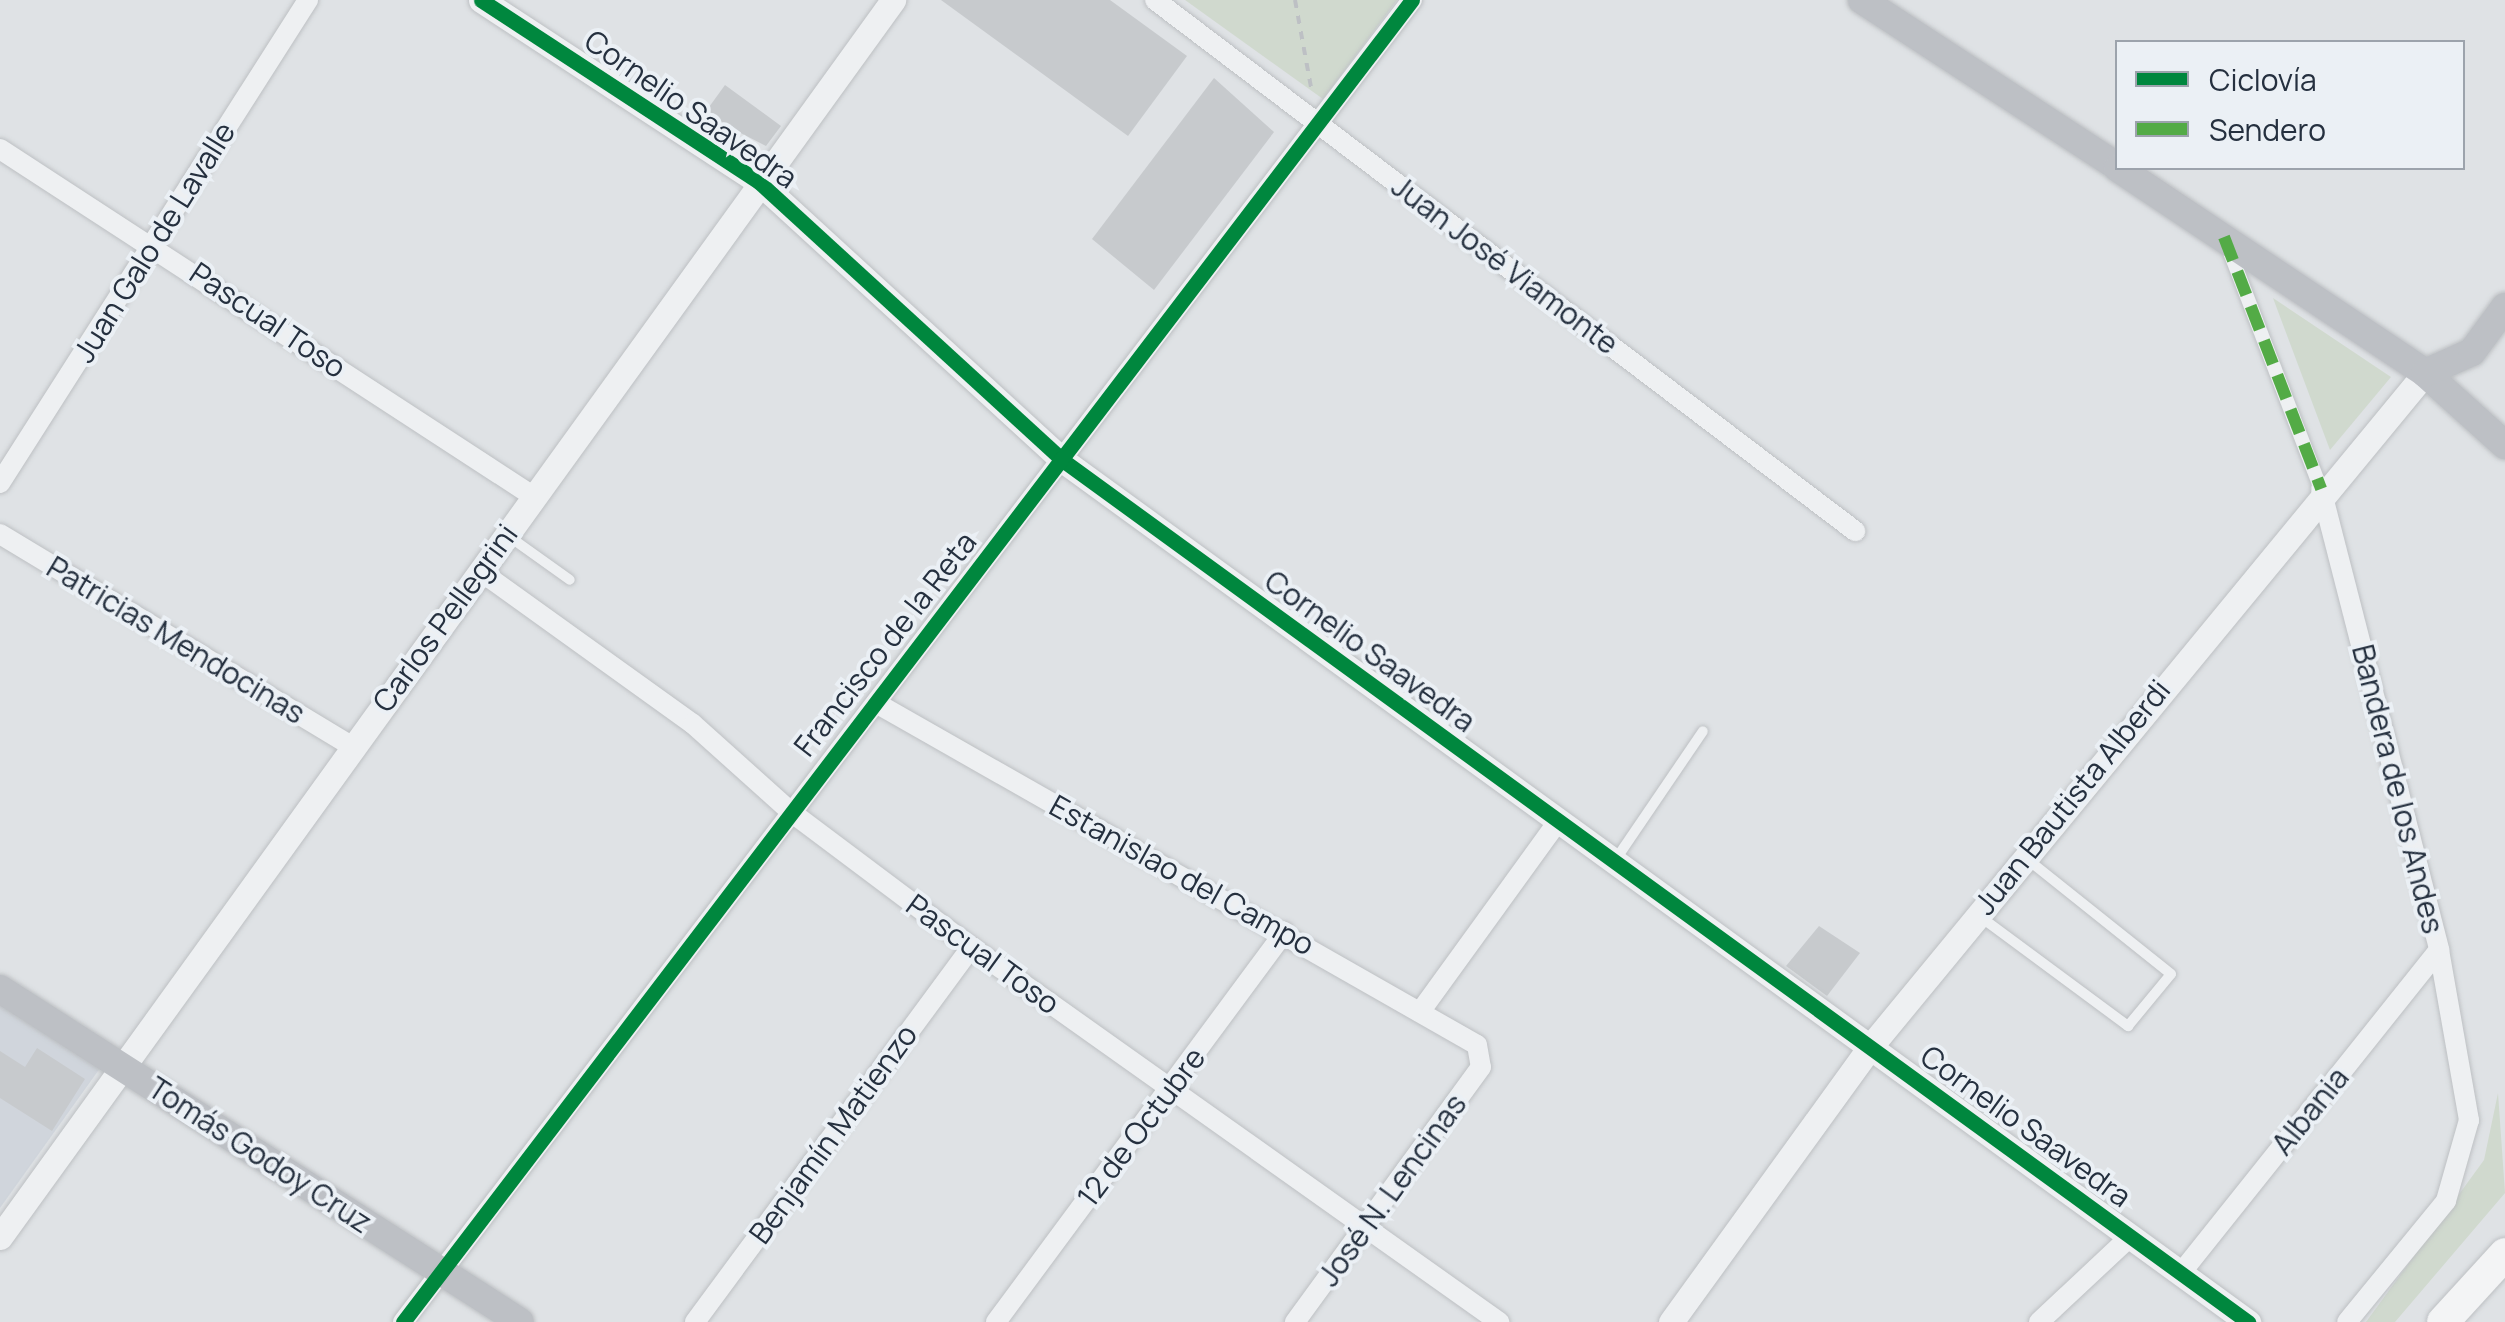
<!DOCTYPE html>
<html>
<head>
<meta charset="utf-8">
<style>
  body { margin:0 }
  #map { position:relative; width:2505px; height:1322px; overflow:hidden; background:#dfe2e5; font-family:Manrope,sans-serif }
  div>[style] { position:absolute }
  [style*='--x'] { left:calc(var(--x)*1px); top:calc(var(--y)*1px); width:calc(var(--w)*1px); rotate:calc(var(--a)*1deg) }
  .built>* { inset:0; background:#d0d5dc }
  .green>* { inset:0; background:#d0d9ce }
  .building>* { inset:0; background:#c7cacd }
  .path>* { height:4px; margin-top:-2px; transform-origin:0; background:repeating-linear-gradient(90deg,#bdc0c4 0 8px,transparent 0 16px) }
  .roads { filter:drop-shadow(0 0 2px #bdc0c3) drop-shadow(0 0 2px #bdc0c3) }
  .service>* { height:10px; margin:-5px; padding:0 5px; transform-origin:5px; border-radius:5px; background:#eef0f2 }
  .pedestrian>* { height:14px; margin:-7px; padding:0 7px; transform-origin:7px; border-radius:7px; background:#eef0f2 }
  .minor>* { height:20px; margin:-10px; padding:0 10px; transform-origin:10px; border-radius:10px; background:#eef0f2 }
  .tertiary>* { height:25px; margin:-12.5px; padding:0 12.5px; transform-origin:12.5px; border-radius:12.5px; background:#eef0f2 }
  .secondary>* { height:28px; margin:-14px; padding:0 14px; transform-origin:14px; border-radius:14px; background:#bdc0c5 }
  .trunk>* { height:32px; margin:-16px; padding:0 16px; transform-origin:16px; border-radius:16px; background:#f3f4f5 }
  .quiet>* { height:12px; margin-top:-6px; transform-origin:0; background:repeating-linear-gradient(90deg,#53ab46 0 25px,transparent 0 37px) }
  .cycleway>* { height:15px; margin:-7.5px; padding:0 7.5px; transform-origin:7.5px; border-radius:7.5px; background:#00873e }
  span { translate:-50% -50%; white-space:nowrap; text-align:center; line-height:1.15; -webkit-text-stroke:8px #ebf0f5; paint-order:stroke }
  .street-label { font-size:30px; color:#25303f }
  .legend { position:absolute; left:2115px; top:40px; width:350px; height:130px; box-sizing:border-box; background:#ebf0f5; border:2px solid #9ca3ac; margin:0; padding:12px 18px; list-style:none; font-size:30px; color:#25303f }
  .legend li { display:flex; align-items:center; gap:20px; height:50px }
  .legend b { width:50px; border:2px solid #9ca3ac }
</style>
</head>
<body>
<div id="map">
  <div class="built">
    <div style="clip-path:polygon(0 999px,103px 1064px,0 1208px)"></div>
  </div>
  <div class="green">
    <div style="clip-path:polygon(1185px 0,1397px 0,1323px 99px)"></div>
    <div style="clip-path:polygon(2273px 298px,2391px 377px,2330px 450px)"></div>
    <div style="clip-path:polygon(2498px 1093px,2505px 1193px,2395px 1322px,2366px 1322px,2484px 1160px)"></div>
  </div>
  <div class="building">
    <div style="clip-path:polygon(941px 0,1110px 0,1187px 56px,1128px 136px)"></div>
    <div style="clip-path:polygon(1214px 78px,1274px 132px,1154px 290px,1092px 239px)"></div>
    <div style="clip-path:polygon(725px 85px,781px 126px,766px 146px,704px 114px)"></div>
    <div style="clip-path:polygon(1819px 926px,1860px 953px,1827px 996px,1786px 966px)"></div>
    <div style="clip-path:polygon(37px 1048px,85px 1079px,52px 1131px,0 1098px,0 1051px,25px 1067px)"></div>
  </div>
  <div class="path">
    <div style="--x:1295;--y:0;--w:95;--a:79.6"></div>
  </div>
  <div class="roads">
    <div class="service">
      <div style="--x:507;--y:535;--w:77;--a:35.5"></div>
      <div style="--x:1614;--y:862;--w:158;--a:-55.8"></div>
      <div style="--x:1978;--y:915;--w:187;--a:36.5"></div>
      <div style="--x:2128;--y:1026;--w:67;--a:-50.4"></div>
      <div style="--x:2171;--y:974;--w:184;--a:-141.4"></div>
    </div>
    <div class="pedestrian">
      <div style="--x:2228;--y:247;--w:259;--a:69"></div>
    </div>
    <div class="minor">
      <div style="--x:1155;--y:0;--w:879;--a:37.18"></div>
      <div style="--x:0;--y:149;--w:636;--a:33.07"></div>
      <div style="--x:0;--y:483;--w:573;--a:-57.48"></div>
      <div style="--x:2321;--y:489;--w:476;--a:75.6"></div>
      <div style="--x:2439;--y:950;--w:173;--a:80"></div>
      <div style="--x:2469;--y:1120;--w:84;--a:105.9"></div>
      <div style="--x:2446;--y:1201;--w:156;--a:129.3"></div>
      <div style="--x:0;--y:534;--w:411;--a:31.1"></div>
      <div style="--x:480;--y:571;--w:262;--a:35.7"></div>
      <div style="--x:693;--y:724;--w:132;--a:41.9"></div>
      <div style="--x:791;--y:812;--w:225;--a:36.9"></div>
      <div style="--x:971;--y:947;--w:648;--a:35.38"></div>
      <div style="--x:876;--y:703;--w:691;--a:29.64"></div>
      <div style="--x:1477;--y:1045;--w:22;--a:80"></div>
      <div style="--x:1481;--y:1067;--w:316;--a:126.1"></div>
      <div style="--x:1420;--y:1012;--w:233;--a:-54.1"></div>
      <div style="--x:2181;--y:1273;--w:413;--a:-51.4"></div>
      <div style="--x:403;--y:1322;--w:1663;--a:-52.65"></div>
      <div style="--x:695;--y:1322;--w:466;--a:-53.6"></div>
      <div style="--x:996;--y:1322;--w:485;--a:-53.5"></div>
      <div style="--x:2039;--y:1322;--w:126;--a:-43.1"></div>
    </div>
    <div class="tertiary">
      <div style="--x:481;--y:0;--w:332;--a:33.2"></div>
      <div style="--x:759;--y:182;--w:410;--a:42.5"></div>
      <div style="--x:1061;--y:459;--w:1468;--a:36.02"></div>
      <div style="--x:0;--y:1237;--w:1526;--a:-54.17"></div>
      <div style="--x:1671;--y:1322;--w:339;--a:-54.1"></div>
      <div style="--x:1870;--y:1047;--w:873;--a:-50.53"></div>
    </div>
    <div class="secondary">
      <div style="--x:1862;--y:0;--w:306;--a:33.1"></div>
      <div style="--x:2118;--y:168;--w:369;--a:33.7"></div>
      <div style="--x:2425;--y:373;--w:108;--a:42"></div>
      <div style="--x:2425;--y:373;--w:51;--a:-24.1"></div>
      <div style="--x:2472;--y:352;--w:56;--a:-53.7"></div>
      <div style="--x:0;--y:989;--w:617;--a:32.63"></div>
    </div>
    <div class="trunk">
      <div style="--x:2443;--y:1322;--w:92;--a:-47.6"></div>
    </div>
  </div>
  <div class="quiet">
    <div style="--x:2224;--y:237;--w:270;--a:68.9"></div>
  </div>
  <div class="cycleway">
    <div style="--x:481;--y:0;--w:332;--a:33.2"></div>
    <div style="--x:759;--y:182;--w:410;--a:42.5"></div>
    <div style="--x:1061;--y:459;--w:1468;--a:36.02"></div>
    <div style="--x:403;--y:1322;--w:1663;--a:-52.65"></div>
  </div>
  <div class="street-label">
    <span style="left:691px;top:109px;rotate:35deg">Cornelio Saavedra</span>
    <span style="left:154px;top:242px;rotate:-58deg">Juan Galo de Lavalle</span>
    <span style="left:1505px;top:265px;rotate:37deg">Juan José Viamonte</span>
    <span style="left:268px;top:320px;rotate:34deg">Pascual Toso</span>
    <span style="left:445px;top:618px;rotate:-54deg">Carlos Pellegrini</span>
    <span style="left:176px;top:640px;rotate:31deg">Patricias Mendocinas</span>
    <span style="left:885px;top:644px;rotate:-52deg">Francisco de la Reta</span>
    <span style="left:1370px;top:651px;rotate:36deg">Cornelio Saavedra</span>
    <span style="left:2398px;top:789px;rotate:76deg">Bandera de los Andes</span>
    <span style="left:2072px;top:797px;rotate:-51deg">Juan Bautista Alberdi</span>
    <span style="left:1182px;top:875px;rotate:29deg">Estanislao del Campo</span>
    <span style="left:983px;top:954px;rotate:36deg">Pascual Toso</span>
    <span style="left:2310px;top:1111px;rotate:-51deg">Albania</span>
    <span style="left:2026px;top:1126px;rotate:36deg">Cornelio Saavedra</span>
    <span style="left:1141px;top:1127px;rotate:-53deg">12 de Octubre</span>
    <span style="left:833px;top:1134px;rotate:-54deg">Benjamín Matienzo</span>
    <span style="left:260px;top:1155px;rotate:33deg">Tomás Godoy Cruz</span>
    <span style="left:1392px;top:1190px;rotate:-54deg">José N. Lencinas</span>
  </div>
  <ul class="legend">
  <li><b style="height:12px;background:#00873e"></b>Ciclovía</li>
  <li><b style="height:12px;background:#53ab46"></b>Sendero</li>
  </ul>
</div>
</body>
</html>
